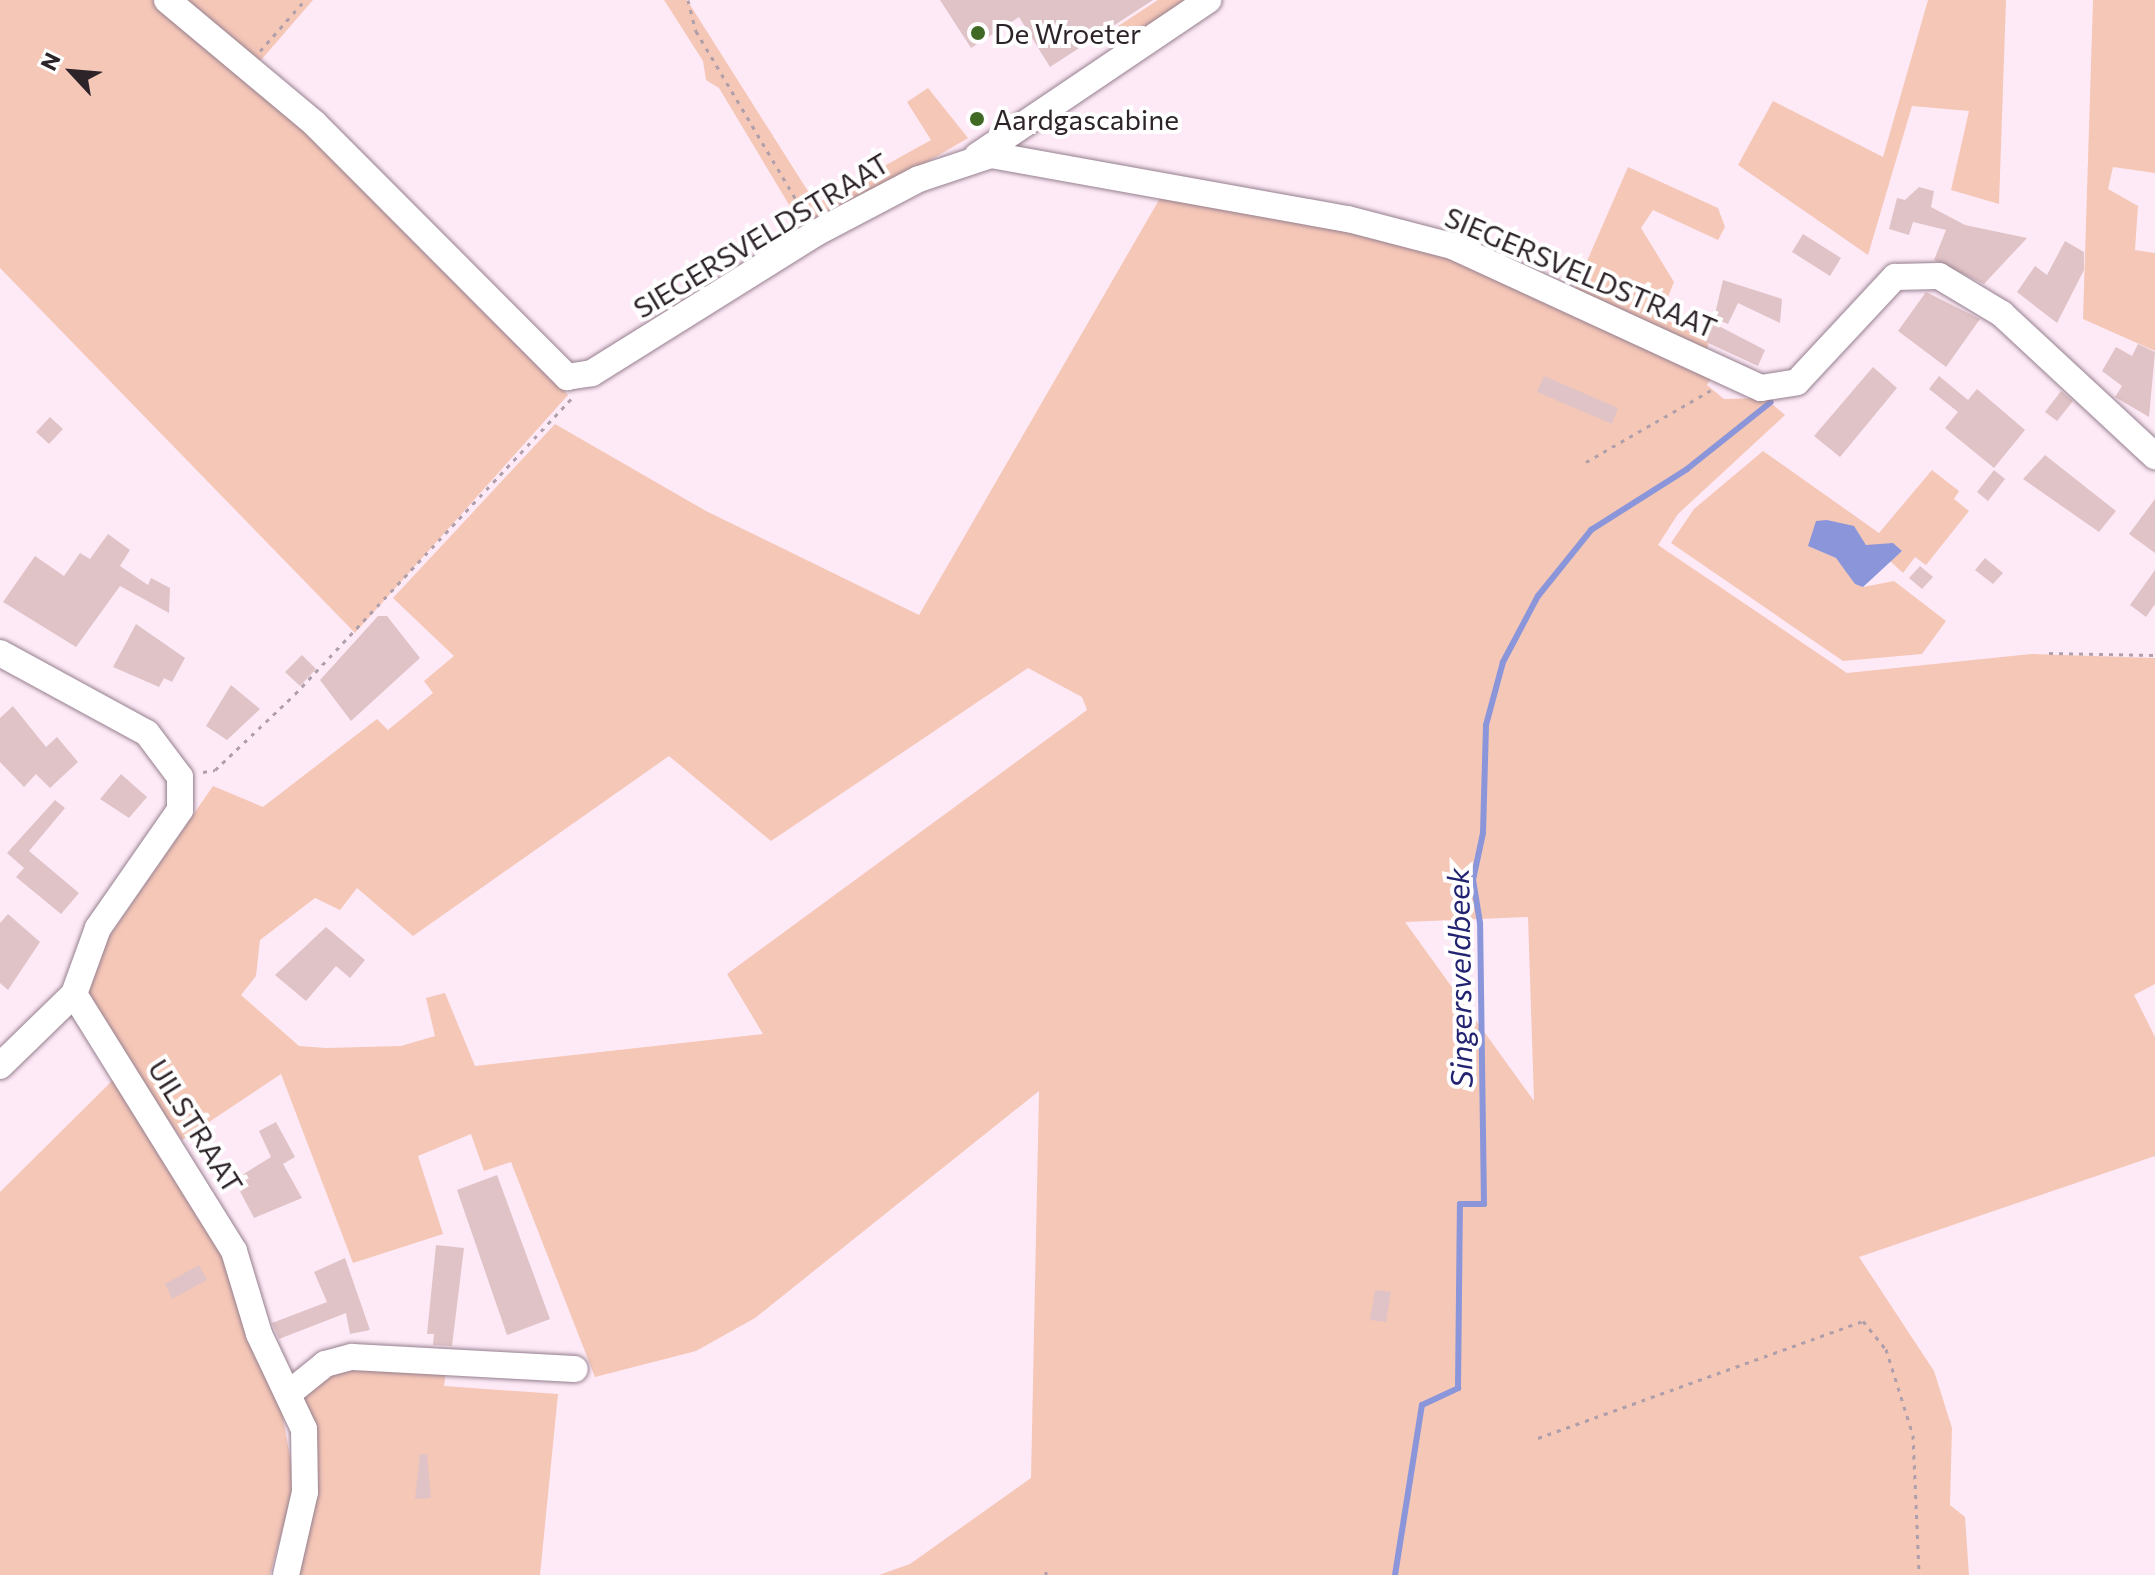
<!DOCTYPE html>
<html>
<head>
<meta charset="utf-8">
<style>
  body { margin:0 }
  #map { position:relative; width:2155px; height:1575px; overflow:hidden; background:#feeaf7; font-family:Commissioner,sans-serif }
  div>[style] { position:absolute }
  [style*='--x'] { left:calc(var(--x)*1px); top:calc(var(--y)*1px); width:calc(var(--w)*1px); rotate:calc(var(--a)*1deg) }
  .green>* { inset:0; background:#f5c7b7 }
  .water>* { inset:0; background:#8a96d9 }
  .stream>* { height:6px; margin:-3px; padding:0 3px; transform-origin:3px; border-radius:3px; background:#8a96d9 }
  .building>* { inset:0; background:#e0c3c6 }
  .path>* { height:3px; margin-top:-1.5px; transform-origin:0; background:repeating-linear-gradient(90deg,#af9faa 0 4px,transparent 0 10px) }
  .roads { filter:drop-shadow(0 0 2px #957f8e) drop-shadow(0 0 2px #957f8e) }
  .minor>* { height:26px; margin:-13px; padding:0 13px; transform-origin:13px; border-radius:13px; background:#fff }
  .dots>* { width:22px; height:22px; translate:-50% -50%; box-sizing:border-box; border:4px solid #fff; border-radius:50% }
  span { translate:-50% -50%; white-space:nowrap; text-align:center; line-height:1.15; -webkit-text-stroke:8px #fff; paint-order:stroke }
  .poi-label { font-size:28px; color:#2d242a }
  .left { translate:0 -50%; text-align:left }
  .street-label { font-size:28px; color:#2d242a }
  .water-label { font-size:30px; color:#232471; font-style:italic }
  .north { position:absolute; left:32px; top:32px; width:80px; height:80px; -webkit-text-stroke:6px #fff; paint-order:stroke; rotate:296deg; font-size:22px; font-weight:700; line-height:32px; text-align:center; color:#2d242a }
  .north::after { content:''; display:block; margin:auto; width:28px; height:36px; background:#2d242a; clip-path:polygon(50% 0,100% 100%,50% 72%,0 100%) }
</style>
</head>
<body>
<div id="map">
  <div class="green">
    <div style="clip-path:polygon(0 0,158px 0,321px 137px,568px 395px,355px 633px,0 268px)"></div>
    <div style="clip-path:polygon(176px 0,313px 0,255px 67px)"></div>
    <div style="clip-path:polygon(664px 0,687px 0,816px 204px,931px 140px,907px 102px,928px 88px,968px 138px,806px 233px,719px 88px,706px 80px,703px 61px)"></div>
    <div style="clip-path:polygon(1158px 0,1210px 0,1123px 55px,1106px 34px)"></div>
    <div style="clip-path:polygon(1928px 0,2006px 0,1999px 204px,1951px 190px,1969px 111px,1912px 106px,1868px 255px,1738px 165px,1773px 101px,1883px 157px)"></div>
    <div style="clip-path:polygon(2093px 0,2155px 0,2155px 173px,2113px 167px,2108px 189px,2138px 206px,2135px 250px,2155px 253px,2155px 351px,2083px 319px)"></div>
    <div style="clip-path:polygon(1628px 167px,1718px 208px,1725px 227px,1718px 240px,1653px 210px,1641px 228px,1674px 282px,1660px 317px,1709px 341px,1706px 354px,1574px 291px)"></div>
    <div style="clip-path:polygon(evenodd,1163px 193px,1436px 248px,1711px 378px,1707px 385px,1724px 399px,1765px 398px,1785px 415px,1678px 514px,1658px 545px,1847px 673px,2031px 654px,2155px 658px,2155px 984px,2134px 995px,2155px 1037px,2155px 1156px,1859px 1257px,1934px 1371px,1952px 1428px,1950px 1505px,1965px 1517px,1969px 1575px,879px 1575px,910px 1564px,1031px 1478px,1039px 1091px,755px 1318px,696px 1351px,595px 1377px,511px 1162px,484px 1171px,471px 1134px,418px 1156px,443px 1234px,353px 1263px,281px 1074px,182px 1140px,85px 997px,93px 960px,213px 786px,263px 807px,377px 719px,388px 730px,433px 693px,424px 681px,454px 656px,393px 598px,555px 424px,706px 511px,919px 615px,1163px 193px,1028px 668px,1082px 697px,1087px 710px,727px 974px,763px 1034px,475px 1066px,445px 993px,426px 998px,435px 1036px,401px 1046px,326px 1048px,299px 1046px,241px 995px,256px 976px,260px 940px,315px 898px,340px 910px,357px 888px,413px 936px,669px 756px,771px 841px,1028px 668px,1163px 193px,1528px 917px,1534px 1101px,1405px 922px,1528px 917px)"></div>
    <div style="clip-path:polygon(1763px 451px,1879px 533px,1932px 470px,1959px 491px,1954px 499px,1969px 511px,1926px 565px,1915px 557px,1903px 573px,1890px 561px,1902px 551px,1866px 545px,1854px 527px,1827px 520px,1809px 546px,1836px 558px,1863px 587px,1894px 581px,1946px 621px,1922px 654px,1843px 661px,1671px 543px,1694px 509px)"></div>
    <div style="clip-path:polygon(119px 1074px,220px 1250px,281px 1406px,295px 1485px,270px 1575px,0 1575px,0 1192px)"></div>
    <div style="clip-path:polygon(331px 1369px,446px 1371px,444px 1386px,558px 1394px,540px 1575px,296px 1575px,300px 1396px)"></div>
  </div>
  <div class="water">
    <div style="clip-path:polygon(1827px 520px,1854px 526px,1866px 545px,1893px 543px,1902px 551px,1863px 587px,1855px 584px,1836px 558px,1808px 546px,1816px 521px)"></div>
  </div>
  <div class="stream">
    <div style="--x:1395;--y:1575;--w:172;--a:-81"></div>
    <div style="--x:1422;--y:1405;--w:40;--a:-25"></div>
    <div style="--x:1458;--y:1388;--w:184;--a:-89.4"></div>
    <div style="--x:1460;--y:1204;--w:24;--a:0"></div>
    <div style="--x:1484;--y:1204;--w:281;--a:-90.8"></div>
    <div style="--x:1480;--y:923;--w:44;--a:-99.2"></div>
    <div style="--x:1473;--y:880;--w:48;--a:-78"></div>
    <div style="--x:1483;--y:833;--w:108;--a:-88.4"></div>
    <div style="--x:1486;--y:725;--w:65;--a:-74.9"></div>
    <div style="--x:1503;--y:662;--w:75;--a:-62.1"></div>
    <div style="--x:1538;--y:596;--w:85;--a:-51.2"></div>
    <div style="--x:1591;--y:530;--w:114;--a:-32.4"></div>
    <div style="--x:1687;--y:469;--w:107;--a:-38.6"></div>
  </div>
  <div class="building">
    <div style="clip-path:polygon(940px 0,1153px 0,1050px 67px,1019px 17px,971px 48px)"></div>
    <div style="clip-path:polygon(1919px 187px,1934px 191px,1931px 207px,1965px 225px,2027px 238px,1984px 284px,1934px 260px,1946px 230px,1913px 222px,1909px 235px,1889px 229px,1897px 198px,1905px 200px)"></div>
    <div style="clip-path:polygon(1803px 234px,1841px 258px,1830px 276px,1792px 252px)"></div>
    <div style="clip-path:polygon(2065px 241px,2084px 252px,2084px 270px,2057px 323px,2017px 292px,2035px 266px,2047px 275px)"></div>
    <div style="clip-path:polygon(1723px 280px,1782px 299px,1780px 323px,1738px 303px,1728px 324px,1714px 318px)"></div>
    <div style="clip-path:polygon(1926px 292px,1980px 319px,1946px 367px,1898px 331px)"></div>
    <div style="clip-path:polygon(1713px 323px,1765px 350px,1758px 366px,1704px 341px)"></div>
    <div style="clip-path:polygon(2138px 344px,2155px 352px,2149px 417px,2115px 397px,2122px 386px,2102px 371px,2116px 347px,2132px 356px)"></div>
    <div style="clip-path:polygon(1873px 367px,1897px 388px,1840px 457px,1814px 436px)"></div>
    <div style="clip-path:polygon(1544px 376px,1618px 408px,1612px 424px,1537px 392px)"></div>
    <div style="clip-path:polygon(1939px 376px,1968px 400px,1977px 389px,2025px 430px,1994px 468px,1945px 428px,1958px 412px,1929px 389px)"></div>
    <div style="clip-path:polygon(2061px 391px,2073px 401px,2057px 421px,2045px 412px)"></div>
    <div style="clip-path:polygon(50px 417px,63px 429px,49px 444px,36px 432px)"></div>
    <div style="clip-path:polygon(2045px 455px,2116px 511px,2099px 532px,2023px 479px)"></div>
    <div style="clip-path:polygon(1994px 470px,2005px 479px,1988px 501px,1977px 492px)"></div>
    <div style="clip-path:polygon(2155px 499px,2155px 553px,2129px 534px)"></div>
    <div style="clip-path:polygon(108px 534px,130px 550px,120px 566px,148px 585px,151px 578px,170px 588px,169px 613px,120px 586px,76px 647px,3px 602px,35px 556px,64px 576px,80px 553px,90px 559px)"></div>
    <div style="clip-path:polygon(1985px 558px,2003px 573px,1993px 584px,1975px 570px)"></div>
    <div style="clip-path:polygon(1920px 566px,1933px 577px,1922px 589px,1909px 578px)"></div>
    <div style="clip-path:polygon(2155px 570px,2155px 604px,2146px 617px,2130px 605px)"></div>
    <div style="clip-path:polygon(378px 616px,387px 616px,420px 658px,351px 721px,320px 680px)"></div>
    <div style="clip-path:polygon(136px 624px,185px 658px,172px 682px,164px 678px,159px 687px,113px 667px)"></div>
    <div style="clip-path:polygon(302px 655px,316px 669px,300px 686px,285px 672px)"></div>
    <div style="clip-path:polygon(231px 685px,260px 709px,227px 740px,206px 726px)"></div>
    <div style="clip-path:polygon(13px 706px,46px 747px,57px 737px,78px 762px,50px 788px,36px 774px,24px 787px,0 762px,0 718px)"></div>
    <div style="clip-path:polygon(121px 774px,147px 797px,129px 818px,100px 799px)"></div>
    <div style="clip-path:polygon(55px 800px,65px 808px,29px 851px,79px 893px,61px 914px,16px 877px,24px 868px,7px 853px)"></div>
    <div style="clip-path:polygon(8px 914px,40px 942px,8px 990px,0 983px,0 923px)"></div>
    <div style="clip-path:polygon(326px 927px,365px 960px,350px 978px,336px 966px,306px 1001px,275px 975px)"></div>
    <div style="clip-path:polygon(276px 1122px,295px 1157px,283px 1164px,302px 1198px,254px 1218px,234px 1180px,271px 1157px,259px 1131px)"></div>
    <div style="clip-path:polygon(497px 1175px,550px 1319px,507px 1335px,457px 1190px)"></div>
    <div style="clip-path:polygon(436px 1245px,464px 1248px,452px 1346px,433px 1345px,434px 1334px,427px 1334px)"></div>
    <div style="clip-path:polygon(345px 1258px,370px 1330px,350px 1334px,346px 1313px,279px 1339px,272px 1323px,327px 1302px,314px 1272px)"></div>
    <div style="clip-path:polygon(199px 1265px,207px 1280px,172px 1299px,165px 1284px)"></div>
    <div style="clip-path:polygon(1375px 1290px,1391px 1292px,1386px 1322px,1370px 1320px)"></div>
    <div style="clip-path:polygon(420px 1454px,427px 1454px,431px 1498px,415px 1499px)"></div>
  </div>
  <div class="path">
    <div style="--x:688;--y:0;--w:32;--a:76"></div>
    <div style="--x:696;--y:31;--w:212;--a:59.3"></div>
    <div style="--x:260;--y:51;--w:68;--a:-48.6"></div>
    <div style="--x:1586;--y:462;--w:144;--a:-29.9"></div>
    <div style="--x:2049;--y:653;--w:106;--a:1.1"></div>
    <div style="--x:203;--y:772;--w:12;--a:-9"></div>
    <div style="--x:215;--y:770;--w:110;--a:-43.5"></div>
    <div style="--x:295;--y:694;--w:405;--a:-46.9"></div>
    <div style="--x:1538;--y:1438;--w:345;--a:-19.8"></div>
    <div style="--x:1863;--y:1321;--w:36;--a:51"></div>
    <div style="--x:1886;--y:1349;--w:90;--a:72.6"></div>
    <div style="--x:1913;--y:1435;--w:140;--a:87.5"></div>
    <div style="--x:1046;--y:1575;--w:5;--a:-90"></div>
  </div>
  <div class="roads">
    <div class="minor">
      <div style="--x:167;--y:0;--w:192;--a:39.9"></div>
      <div style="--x:314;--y:123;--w:359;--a:45.1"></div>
      <div style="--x:567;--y:377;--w:25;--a:-9"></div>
      <div style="--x:592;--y:373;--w:264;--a:-32"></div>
      <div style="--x:816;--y:233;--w:116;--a:-27.7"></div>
      <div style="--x:919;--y:179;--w:76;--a:-18.4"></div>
      <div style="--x:991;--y:155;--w:363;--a:10.2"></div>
      <div style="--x:1348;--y:219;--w:107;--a:14.6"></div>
      <div style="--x:1452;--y:246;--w:340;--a:24.7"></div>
      <div style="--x:1761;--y:388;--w:36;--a:-9"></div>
      <div style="--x:1797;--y:382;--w:144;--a:-47"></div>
      <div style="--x:1895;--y:277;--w:44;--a:-1.3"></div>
      <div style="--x:1939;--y:276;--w:74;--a:31.1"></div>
      <div style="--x:2002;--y:314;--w:209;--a:42.9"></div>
      <div style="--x:977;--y:156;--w:279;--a:-34"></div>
      <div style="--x:0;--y:653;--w:167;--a:28.6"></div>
      <div style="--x:147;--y:733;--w:55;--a:53.1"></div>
      <div style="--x:180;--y:777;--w:33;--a:90"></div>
      <div style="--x:180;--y:810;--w:144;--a:124.8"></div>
      <div style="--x:98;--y:928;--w:70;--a:110"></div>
      <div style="--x:74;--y:994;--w:303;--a:58.1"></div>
      <div style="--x:234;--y:1251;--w:87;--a:73.2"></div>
      <div style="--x:259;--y:1334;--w:105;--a:64.7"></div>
      <div style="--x:304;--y:1429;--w:63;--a:89.1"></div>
      <div style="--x:305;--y:1492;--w:85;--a:102.9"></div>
      <div style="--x:0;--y:1066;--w:103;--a:-44.2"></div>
      <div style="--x:288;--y:1394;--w:48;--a:-39"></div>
      <div style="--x:325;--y:1364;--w:28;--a:-15"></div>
      <div style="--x:352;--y:1357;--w:223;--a:3.1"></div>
    </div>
  </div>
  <div class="dots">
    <div style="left:978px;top:33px;background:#406925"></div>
    <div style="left:977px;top:119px;background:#406925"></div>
  </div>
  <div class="poi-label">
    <span class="left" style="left:994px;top:33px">De Wroeter</span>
    <span class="left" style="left:993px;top:119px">Aardgascabine</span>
  </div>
  <div class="street-label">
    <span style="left:761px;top:235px;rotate:-31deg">SIEGERSVELDSTRAAT</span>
    <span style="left:1581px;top:272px;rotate:23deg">SIEGERSVELDSTRAAT</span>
    <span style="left:196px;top:1126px;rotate:58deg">UILSTRAAT</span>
  </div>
  <div class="water-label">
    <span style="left:1459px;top:978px;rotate:-91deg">Singersveldbeek</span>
  </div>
  <div class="north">N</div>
</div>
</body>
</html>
